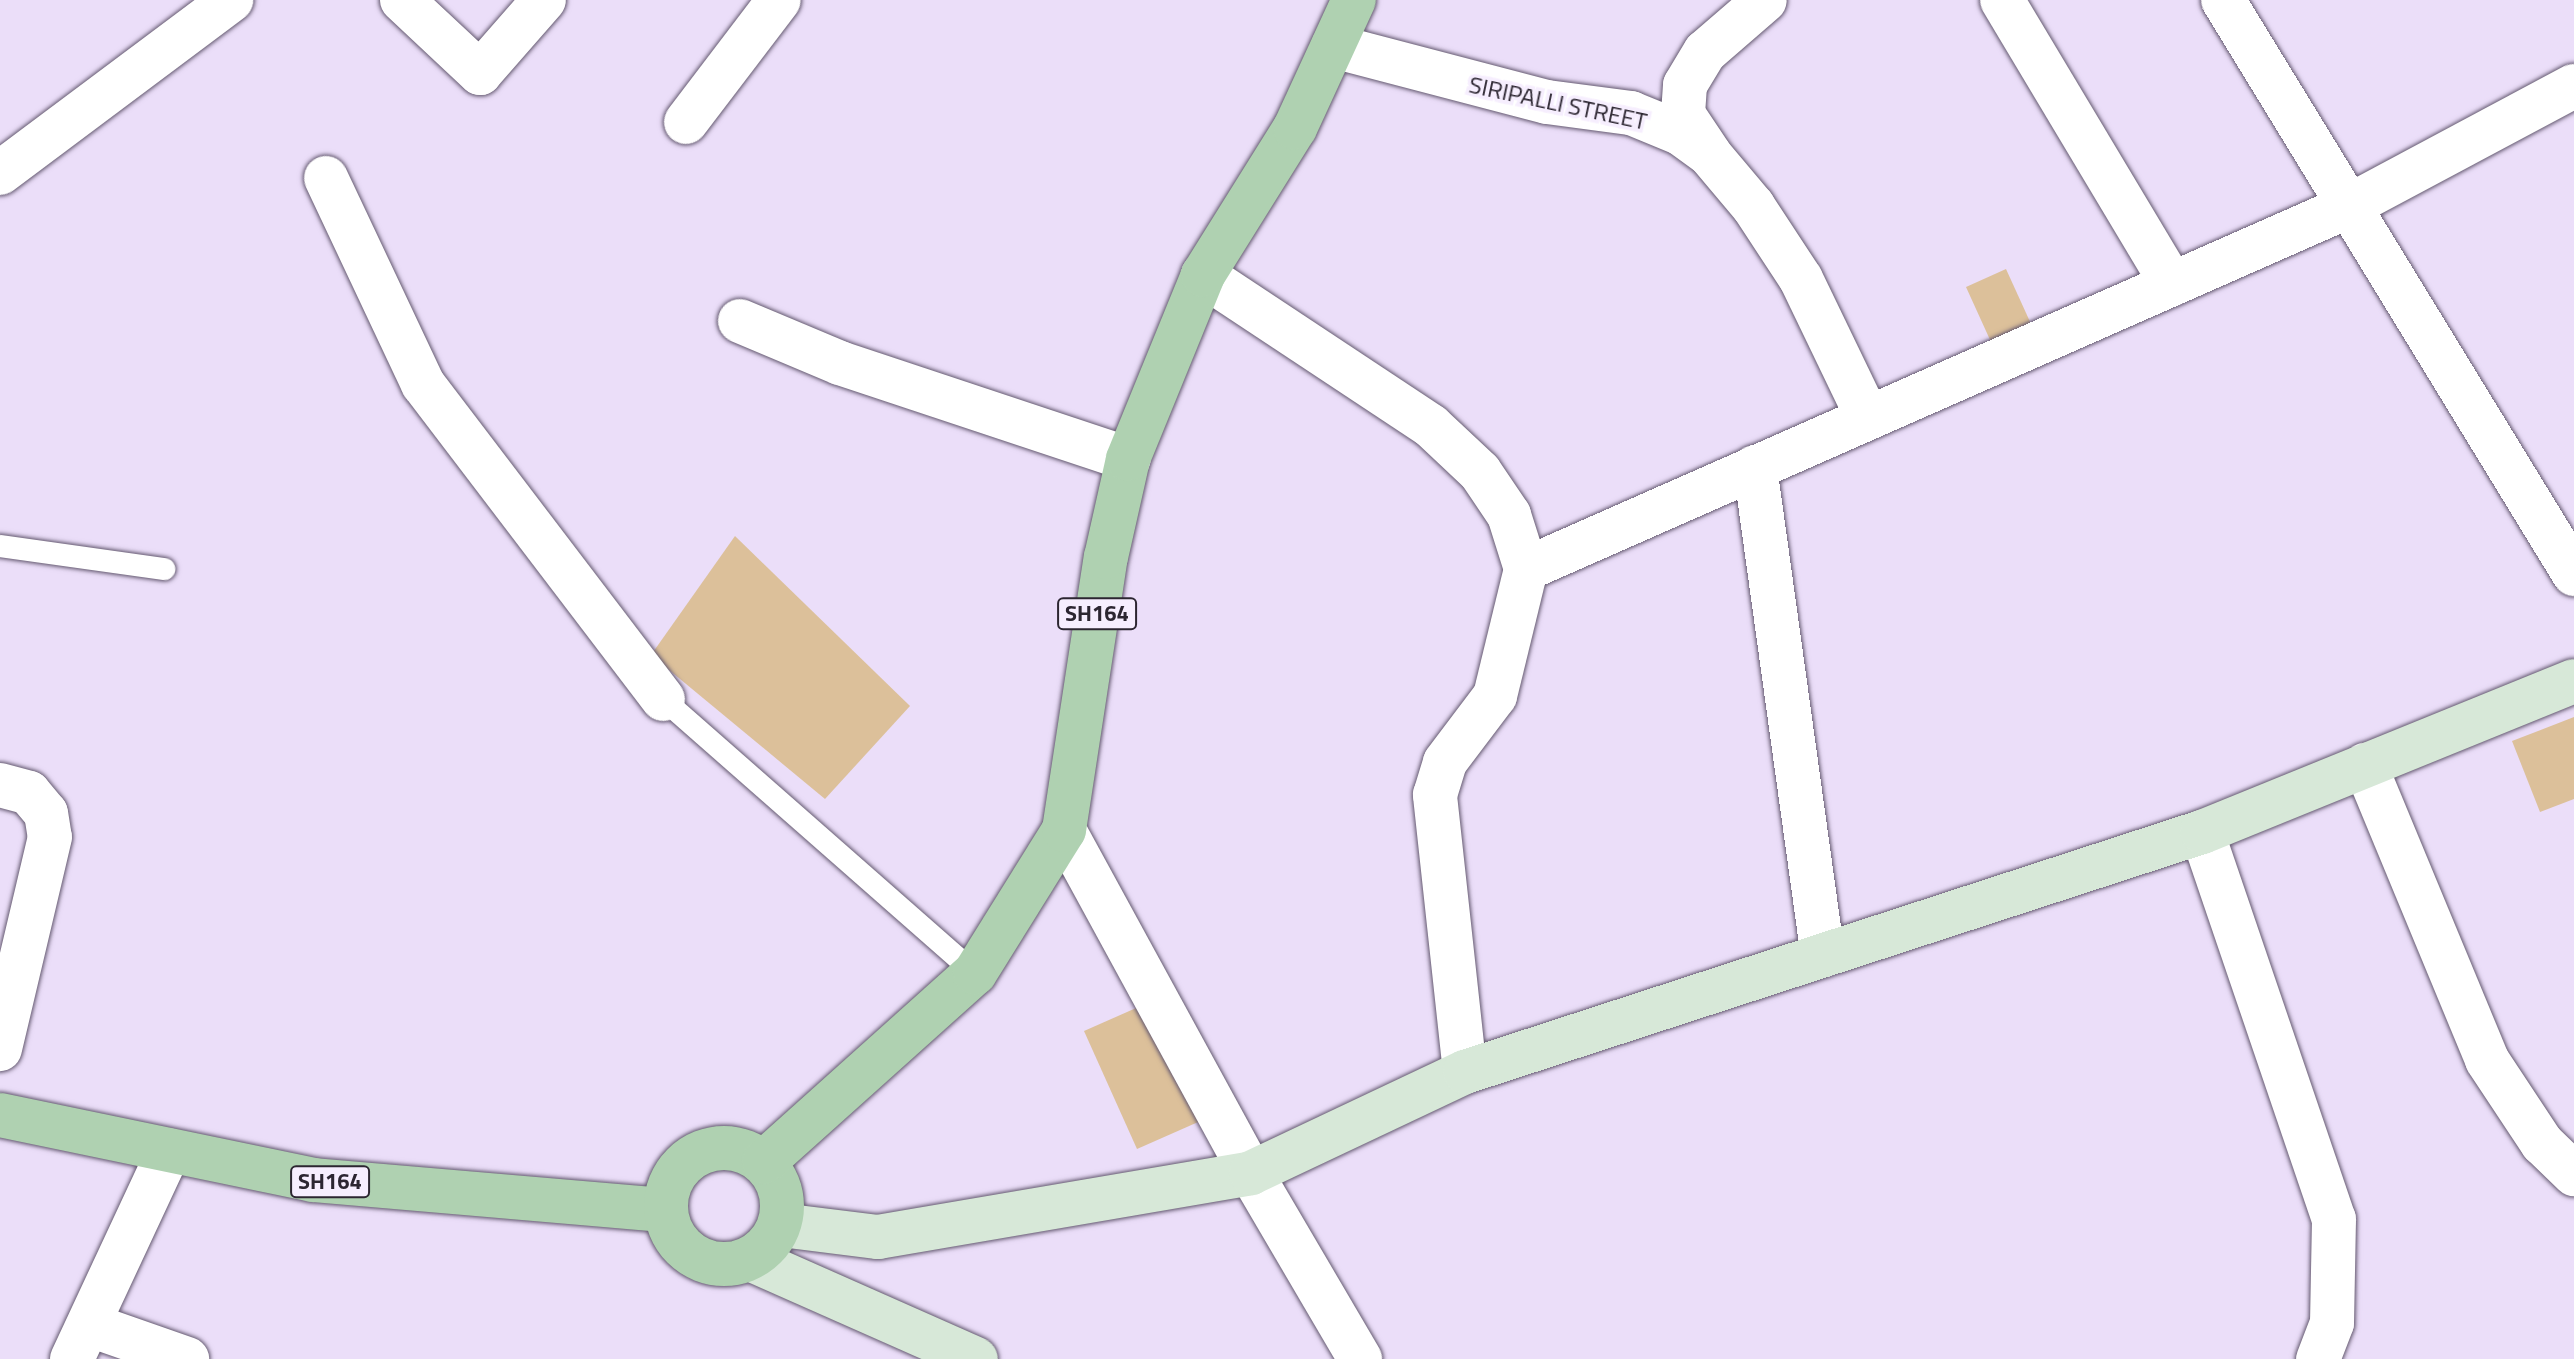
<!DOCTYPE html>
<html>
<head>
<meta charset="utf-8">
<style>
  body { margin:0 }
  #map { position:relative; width:2574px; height:1359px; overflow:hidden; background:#ebdef9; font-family:"Titillium Web",sans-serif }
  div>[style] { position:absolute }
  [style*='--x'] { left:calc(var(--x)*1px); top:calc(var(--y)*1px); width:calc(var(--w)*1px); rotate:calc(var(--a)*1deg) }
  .building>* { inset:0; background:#dcc09a }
  .roads { filter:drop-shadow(0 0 2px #645970) drop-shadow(0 0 2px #645970) }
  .lane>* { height:22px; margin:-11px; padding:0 11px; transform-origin:11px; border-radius:11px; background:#fff }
  .street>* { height:44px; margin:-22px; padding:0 22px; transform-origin:22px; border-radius:22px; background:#fff }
  .secondary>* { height:44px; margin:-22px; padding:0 22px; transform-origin:22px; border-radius:22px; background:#d7e8d8 }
  .primary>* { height:44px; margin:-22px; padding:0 22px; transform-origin:22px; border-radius:22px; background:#afd1b1 }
  .primary>.ring { margin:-22px; padding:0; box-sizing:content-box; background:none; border:44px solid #afd1b1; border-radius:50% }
  span { translate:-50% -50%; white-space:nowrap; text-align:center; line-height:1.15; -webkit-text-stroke:7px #f6eefe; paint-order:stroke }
  .shield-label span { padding:2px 6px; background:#f6eefe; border:2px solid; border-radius:6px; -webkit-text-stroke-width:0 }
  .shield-label { font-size:22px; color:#2c2631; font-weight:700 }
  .street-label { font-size:24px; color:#2c2631 }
</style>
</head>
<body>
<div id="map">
  <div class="building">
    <div style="clip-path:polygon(2006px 269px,2036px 335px,1996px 353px,1966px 287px)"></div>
    <div style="clip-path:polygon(735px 536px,910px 706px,825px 799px,651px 655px)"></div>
    <div style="clip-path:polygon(2574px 717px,2574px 799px,2540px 812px,2512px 741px)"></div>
    <div style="clip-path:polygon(1152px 1001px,1205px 1119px,1137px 1149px,1084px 1031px)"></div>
  </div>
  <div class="roads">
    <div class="lane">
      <div style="--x:0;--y:546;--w:166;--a:8"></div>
      <div style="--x:663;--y:699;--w:415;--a:41.3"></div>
    </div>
    <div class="street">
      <div style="--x:402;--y:0;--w:107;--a:43.1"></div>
      <div style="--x:480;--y:73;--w:97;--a:-48.8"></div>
      <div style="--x:2002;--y:0;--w:331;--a:59.1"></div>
      <div style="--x:2223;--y:0;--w:673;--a:58.55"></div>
      <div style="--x:1333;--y:46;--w:221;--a:14.7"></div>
      <div style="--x:1547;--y:102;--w:85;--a:7.5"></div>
      <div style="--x:1631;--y:113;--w:53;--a:22.2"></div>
      <div style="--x:1680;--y:133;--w:37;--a:36"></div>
      <div style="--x:1710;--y:155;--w:67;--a:49.9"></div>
      <div style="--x:1753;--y:206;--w:87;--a:56.7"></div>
      <div style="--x:1801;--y:279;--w:154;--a:64.3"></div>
      <div style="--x:686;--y:122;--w:153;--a:-52.7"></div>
      <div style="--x:1709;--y:153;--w:47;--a:-123.7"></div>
      <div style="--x:1683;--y:114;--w:29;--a:-86"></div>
      <div style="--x:1685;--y:85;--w:39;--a:-59"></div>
      <div style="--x:1705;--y:52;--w:79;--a:-40.9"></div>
      <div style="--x:0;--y:173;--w:289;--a:-36.8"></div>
      <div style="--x:326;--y:178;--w:228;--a:64.8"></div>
      <div style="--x:423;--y:384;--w:396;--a:52.7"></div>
      <div style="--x:1203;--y:275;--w:273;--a:33.5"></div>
      <div style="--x:1431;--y:426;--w:67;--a:43.2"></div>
      <div style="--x:1480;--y:472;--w:52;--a:56"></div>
      <div style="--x:1509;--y:515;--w:57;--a:72.5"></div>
      <div style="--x:740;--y:321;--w:108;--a:22.8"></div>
      <div style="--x:840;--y:363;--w:304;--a:18.4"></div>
      <div style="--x:1755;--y:467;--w:493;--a:82.1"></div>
      <div style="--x:2365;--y:765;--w:319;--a:67.5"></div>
      <div style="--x:2487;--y:1060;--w:100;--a:56.5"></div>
      <div style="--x:2542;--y:1143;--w:45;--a:44.1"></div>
      <div style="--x:0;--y:785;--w:30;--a:15"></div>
      <div style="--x:29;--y:793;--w:26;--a:50"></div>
      <div style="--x:46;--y:813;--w:24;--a:81"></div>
      <div style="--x:50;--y:837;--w:218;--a:103.3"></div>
      <div style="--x:1064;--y:830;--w:391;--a:61.4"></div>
      <div style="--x:1251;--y:1173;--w:216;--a:59.6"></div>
      <div style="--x:2202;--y:832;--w:409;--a:71.2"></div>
      <div style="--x:2334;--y:1219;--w:104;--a:91.1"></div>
      <div style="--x:2332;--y:1323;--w:39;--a:111"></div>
      <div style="--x:1465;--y:1072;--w:279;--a:-96.2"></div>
      <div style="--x:1435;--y:795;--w:34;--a:-73"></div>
      <div style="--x:1445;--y:762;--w:83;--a:-52.9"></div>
      <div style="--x:1495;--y:696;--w:131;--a:-76.3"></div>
      <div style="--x:1526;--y:569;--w:899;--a:-23.8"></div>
      <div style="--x:2349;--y:206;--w:255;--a:-28.1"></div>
      <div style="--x:90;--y:1325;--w:103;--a:19.3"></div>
      <div style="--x:72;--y:1359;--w:230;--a:-65"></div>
    </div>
    <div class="secondary">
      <div style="--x:781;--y:1225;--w:98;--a:7.1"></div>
      <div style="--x:878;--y:1237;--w:378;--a:-9.7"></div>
      <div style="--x:1251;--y:1173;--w:237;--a:-25.3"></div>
      <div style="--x:1465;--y:1072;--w:775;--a:-18.04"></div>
      <div style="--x:2202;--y:832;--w:401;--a:-22.1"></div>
      <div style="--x:750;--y:1259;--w:247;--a:23.9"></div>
    </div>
    <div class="primary">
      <div style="--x:0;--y:1115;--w:320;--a:11.7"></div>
      <div style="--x:313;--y:1180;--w:353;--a:4.9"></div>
      <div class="ring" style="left:666px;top:1148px;width:72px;height:72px"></div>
      <div style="--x:764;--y:1162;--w:283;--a:-41.9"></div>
      <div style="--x:975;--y:973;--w:168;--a:-58.1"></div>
      <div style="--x:1064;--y:830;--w:276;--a:-81.3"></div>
      <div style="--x:1106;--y:557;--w:100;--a:-77.3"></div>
      <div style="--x:1128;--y:459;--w:199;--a:-67.8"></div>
      <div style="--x:1203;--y:275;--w:173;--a:-58"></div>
      <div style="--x:1295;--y:128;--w:141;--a:-65.3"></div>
    </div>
  </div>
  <div class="shield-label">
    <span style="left:1097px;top:614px">SH164</span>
    <span style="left:330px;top:1182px">SH164</span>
  </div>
  <div class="street-label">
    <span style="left:1558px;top:103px;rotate:12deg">SIRIPALLI STREET</span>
  </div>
</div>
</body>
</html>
